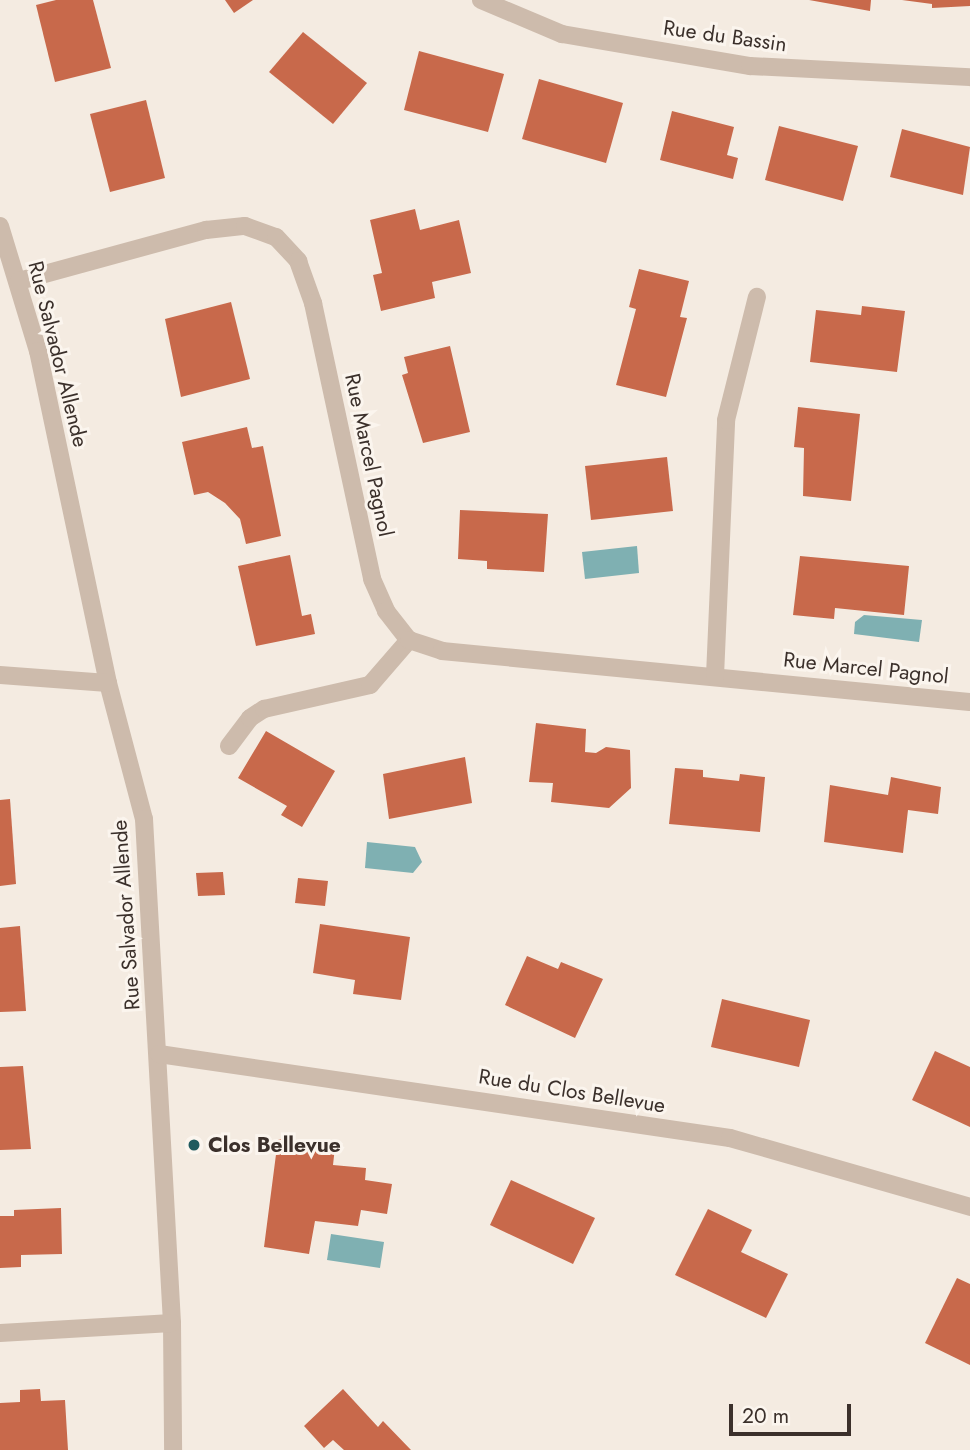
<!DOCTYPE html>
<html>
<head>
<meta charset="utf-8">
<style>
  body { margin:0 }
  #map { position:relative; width:970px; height:1450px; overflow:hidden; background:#f4ebe1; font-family:Jost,sans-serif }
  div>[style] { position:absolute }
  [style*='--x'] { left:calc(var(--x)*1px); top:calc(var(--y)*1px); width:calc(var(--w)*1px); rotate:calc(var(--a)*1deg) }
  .water>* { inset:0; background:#7fb0b2 }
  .building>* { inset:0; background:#c8694b }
  .service>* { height:18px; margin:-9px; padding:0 9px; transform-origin:9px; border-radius:9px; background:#cdbbac }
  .minor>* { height:18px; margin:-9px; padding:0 9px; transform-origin:9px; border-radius:9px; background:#cdbbac }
  .dots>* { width:19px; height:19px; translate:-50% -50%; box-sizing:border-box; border:4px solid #fbf5ee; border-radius:50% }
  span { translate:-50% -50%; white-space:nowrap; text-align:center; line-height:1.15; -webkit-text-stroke:6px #fbf5ee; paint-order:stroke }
  .street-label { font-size:21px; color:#3b302b }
  .poi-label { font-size:21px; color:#3b302b; font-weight:700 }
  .left { translate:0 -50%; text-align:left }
  .scale { position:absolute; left:729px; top:1404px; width:122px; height:32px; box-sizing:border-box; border:4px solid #3b302b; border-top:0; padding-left:9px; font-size:21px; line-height:24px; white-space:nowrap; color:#3b302b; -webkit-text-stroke:5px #fbf5ee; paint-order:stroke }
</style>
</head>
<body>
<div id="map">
  <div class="water">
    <div style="clip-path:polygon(637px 546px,639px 573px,585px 579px,582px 552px)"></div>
    <div style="clip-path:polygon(864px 615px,922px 620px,919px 642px,854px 634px,855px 622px)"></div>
    <div style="clip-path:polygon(367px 842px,415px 847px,422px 862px,413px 873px,365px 868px)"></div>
    <div style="clip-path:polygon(331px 1234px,384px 1242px,380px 1268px,327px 1260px)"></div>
  </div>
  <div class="building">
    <div style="clip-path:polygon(56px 0,93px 0,111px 68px,55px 82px,36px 5px)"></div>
    <div style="clip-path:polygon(225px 0,253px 0,234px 13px)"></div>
    <div style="clip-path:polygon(809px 0,871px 0,870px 11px)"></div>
    <div style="clip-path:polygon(902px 0,970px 0,970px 6px,932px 8px,932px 4px)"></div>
    <div style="clip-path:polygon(303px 32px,367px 83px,333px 124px,269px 72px)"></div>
    <div style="clip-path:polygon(419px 51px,504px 74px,488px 132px,404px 110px)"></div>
    <div style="clip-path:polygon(539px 79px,623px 103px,606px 163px,522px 139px)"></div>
    <div style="clip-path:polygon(146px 100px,165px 178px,110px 192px,90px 114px)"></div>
    <div style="clip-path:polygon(672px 111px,734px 127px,727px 155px,738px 158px,733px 179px,660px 160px)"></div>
    <div style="clip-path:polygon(779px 126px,858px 146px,843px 201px,765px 180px)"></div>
    <div style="clip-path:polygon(902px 129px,970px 147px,963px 195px,890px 177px)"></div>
    <div style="clip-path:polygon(415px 209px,420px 230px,459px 220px,471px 273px,432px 282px,435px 298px,381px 311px,373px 275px,382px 273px,370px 220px)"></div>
    <div style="clip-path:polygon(639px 269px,689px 281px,680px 317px,687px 318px,666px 397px,616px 385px,636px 309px,629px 307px)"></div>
    <div style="clip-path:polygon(231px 302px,250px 379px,181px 397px,165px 319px)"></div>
    <div style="clip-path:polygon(862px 306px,905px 311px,897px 372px,810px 362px,816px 310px,861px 315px)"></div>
    <div style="clip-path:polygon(450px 346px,470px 432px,423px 443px,402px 375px,408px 373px,404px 357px)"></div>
    <div style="clip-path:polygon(798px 407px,860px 414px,851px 501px,803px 496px,804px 448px,794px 447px)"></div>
    <div style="clip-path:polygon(247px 427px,252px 448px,263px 446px,281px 536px,246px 544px,240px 519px,225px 503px,208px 492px,194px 495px,182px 442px)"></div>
    <div style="clip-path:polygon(667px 457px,673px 511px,591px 520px,585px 466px)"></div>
    <div style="clip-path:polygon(460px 510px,548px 514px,544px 572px,487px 569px,487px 561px,458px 559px)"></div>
    <div style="clip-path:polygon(290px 555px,302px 616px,311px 614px,315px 634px,256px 646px,238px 566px)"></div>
    <div style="clip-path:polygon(800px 556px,909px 566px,904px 615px,835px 608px,834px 619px,793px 615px)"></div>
    <div style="clip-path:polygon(536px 723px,586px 729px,585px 752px,596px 753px,606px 747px,630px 750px,631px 788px,609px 808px,551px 802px,553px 783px,529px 782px)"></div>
    <div style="clip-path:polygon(266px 731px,335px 771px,302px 827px,281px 815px,287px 806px,238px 778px)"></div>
    <div style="clip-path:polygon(465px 757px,472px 803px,389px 819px,383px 774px)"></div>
    <div style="clip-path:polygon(675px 768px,703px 770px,703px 777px,739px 781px,740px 774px,765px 777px,760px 832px,669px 824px)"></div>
    <div style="clip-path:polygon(891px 777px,941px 787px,938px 814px,908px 810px,903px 853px,824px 842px,830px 785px,888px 795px)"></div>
    <div style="clip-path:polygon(10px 799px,16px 884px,0 886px,0 800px)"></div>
    <div style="clip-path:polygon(223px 872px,225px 895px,198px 896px,196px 873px)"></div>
    <div style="clip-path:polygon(298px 878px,328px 881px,325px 906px,295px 903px)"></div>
    <div style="clip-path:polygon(320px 924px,410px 937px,401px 1000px,353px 994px,355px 980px,313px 973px)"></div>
    <div style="clip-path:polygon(20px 926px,26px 1011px,0 1012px,0 928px)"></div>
    <div style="clip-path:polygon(527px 956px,558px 969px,561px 962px,603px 979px,575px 1038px,505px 1005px)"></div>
    <div style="clip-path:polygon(722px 999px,810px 1020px,799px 1067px,711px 1047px)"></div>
    <div style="clip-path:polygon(935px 1051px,970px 1067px,970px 1127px,912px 1100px)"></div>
    <div style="clip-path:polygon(23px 1066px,31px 1149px,0 1150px,0 1067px)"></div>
    <div style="clip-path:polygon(278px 1139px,335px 1147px,333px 1165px,366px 1168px,365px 1180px,392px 1184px,387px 1214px,361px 1210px,358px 1226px,315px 1221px,309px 1254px,264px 1247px)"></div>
    <div style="clip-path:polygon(511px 1180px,595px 1218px,573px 1264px,490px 1225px)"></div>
    <div style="clip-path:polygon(61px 1208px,62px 1254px,21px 1255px,21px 1267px,0 1268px,0 1216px,14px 1216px,14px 1210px)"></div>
    <div style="clip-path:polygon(708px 1209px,752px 1230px,741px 1252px,788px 1274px,766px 1318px,675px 1275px)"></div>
    <div style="clip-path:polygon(957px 1278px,970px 1284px,970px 1365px,925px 1343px)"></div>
    <div style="clip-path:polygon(40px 1389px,41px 1401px,65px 1400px,68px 1450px,0 1450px,0 1403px,20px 1402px,20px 1390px)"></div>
    <div style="clip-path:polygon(343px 1389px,378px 1427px,383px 1421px,411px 1450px,344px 1450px,333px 1440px,324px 1448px,304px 1426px)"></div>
  </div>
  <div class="service">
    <div style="--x:229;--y:746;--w:35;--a:-53"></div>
    <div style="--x:250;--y:718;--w:17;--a:-33"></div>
    <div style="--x:264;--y:709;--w:109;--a:-12.8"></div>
    <div style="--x:370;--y:685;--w:60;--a:-49.1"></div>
  </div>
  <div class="minor">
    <div style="--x:481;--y:0;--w:88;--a:22.8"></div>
    <div style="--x:562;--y:34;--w:191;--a:9.7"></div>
    <div style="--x:750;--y:66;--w:220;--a:2.9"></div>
    <div style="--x:0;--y:226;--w:131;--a:73.1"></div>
    <div style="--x:38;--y:351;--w:339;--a:78.1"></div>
    <div style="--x:108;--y:683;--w:141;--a:75.2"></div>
    <div style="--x:144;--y:819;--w:505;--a:86.82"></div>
    <div style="--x:172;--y:1323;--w:127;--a:89.5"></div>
    <div style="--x:19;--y:281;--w:194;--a:-15.3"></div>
    <div style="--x:206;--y:230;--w:39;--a:-6"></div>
    <div style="--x:245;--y:226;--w:33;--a:20"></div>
    <div style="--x:276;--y:237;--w:33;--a:47"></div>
    <div style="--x:298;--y:261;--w:45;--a:70.3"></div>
    <div style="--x:313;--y:303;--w:282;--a:77.9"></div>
    <div style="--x:372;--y:579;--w:35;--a:66"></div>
    <div style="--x:386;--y:611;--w:37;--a:52"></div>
    <div style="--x:409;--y:640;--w:35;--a:18"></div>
    <div style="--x:442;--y:651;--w:530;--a:5.52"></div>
    <div style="--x:0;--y:675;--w:108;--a:4.2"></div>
    <div style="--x:715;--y:676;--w:256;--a:-87.5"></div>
    <div style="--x:726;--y:420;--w:127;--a:-75.9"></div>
    <div style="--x:159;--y:1054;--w:577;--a:8.37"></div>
    <div style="--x:730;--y:1138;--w:250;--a:16"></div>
    <div style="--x:0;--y:1333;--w:172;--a:-3.3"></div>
  </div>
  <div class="dots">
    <div style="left:194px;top:1145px;background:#1f5a5e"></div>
  </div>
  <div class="street-label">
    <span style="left:725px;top:36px;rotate:8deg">Rue du Bassin</span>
    <span style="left:58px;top:354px;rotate:76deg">Rue Salvador Allende</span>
    <span style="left:369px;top:455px;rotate:78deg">Rue Marcel Pagnol</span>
    <span style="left:866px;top:668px;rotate:6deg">Rue Marcel Pagnol</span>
    <span style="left:126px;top:915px;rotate:-94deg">Rue Salvador Allende</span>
    <span style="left:572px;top:1091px;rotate:9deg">Rue du Clos Bellevue</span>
  </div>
  <div class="poi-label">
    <span class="left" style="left:208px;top:1145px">Clos Bellevue</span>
  </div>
  <div class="scale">20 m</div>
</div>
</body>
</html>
